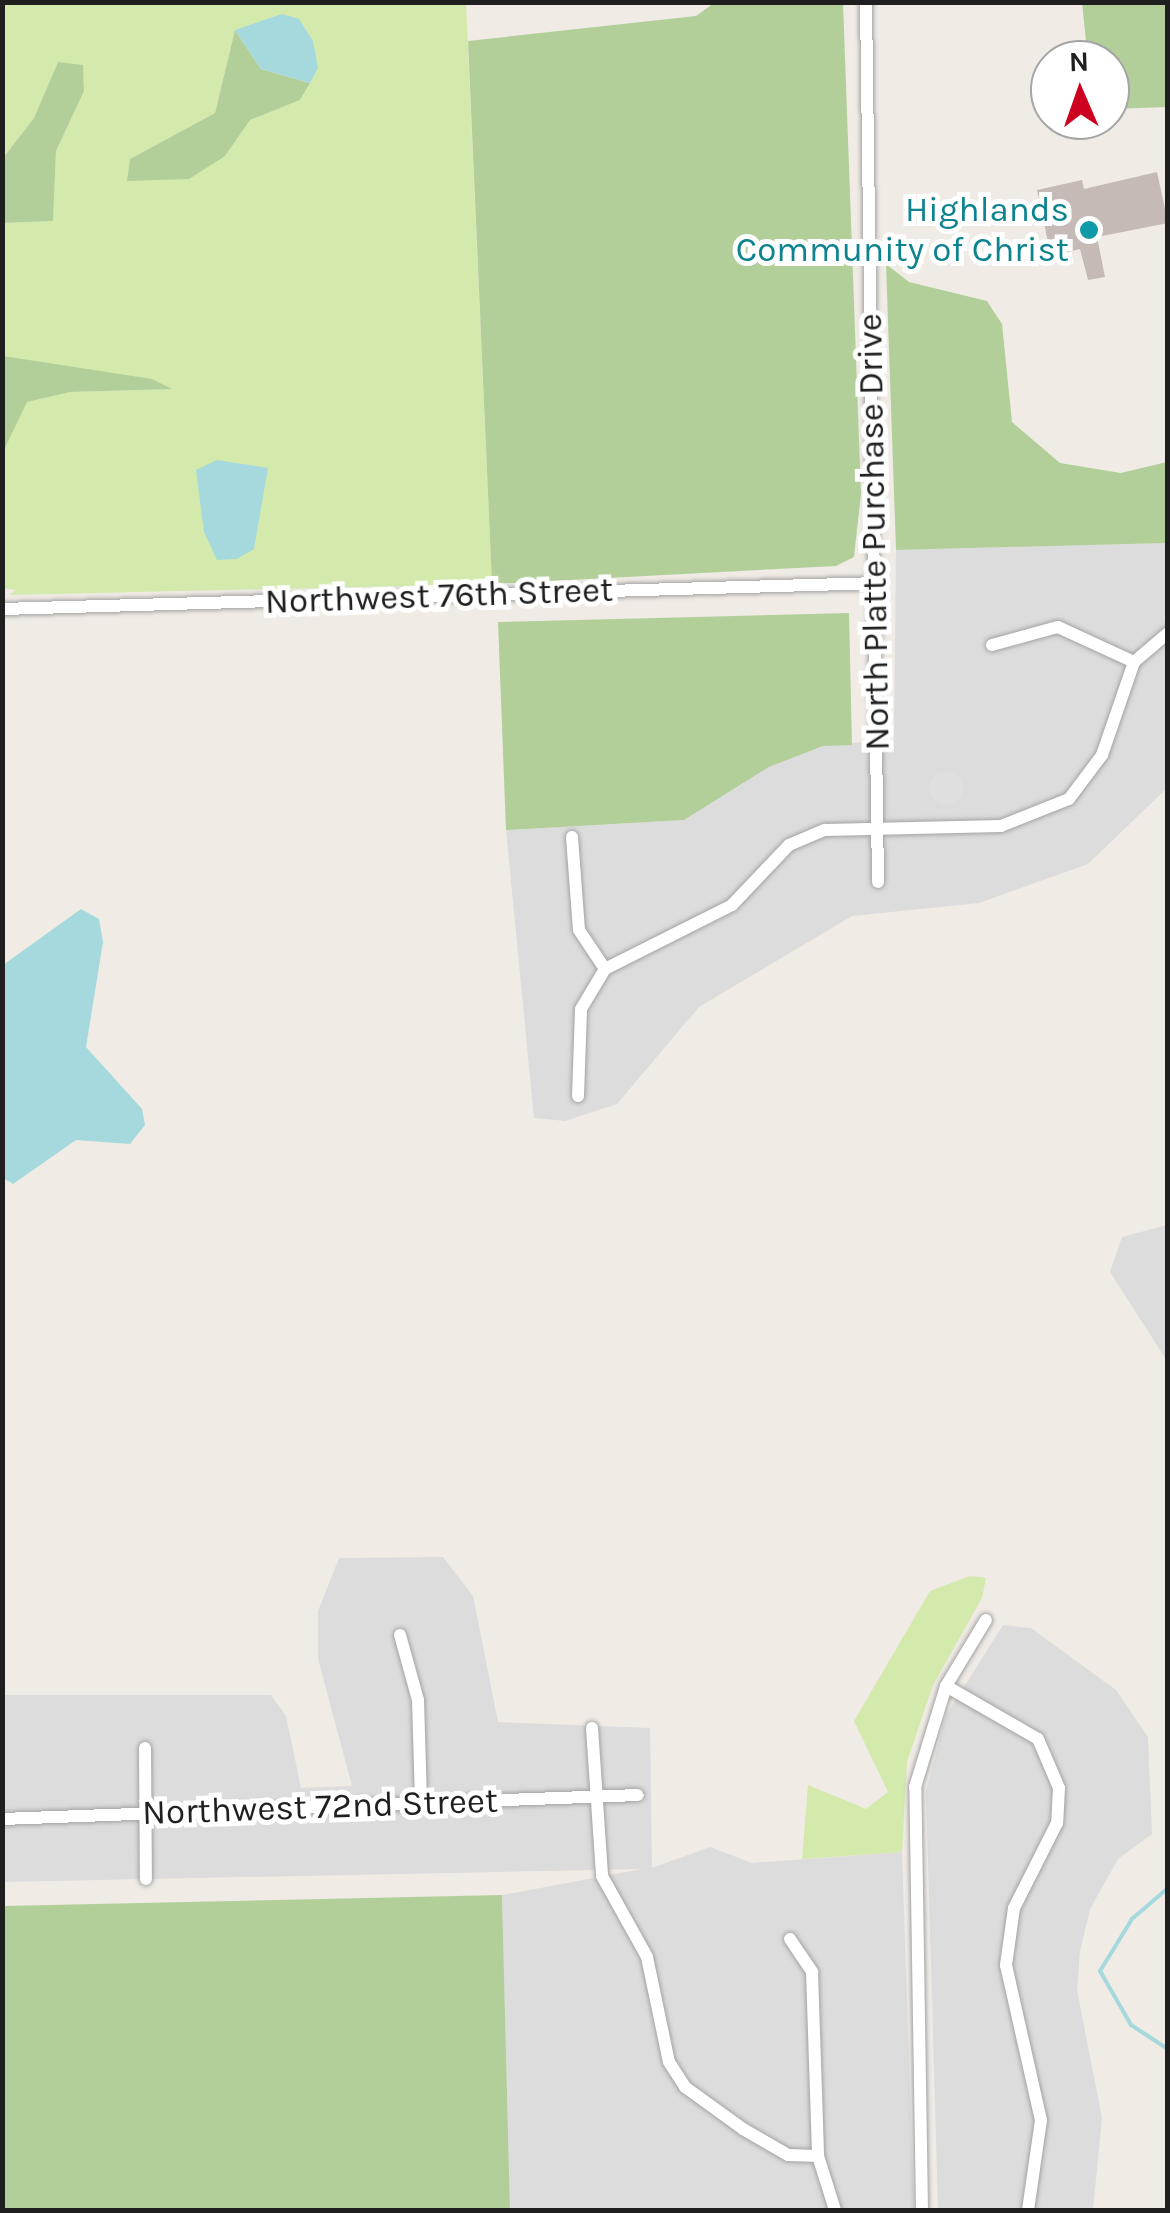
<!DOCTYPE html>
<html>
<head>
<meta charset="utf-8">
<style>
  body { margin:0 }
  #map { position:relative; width:1170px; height:2213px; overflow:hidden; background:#f0ebe5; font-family:Karla,sans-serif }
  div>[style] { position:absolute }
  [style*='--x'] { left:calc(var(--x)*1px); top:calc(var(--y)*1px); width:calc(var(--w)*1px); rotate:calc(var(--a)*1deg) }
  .residential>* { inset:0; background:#dddcdc }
  .grass>* { inset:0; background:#d3eaac }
  .forest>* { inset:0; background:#b2cf9a }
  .parking>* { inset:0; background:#dfdfdf }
  .round { border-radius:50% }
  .water>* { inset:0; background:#a6d9dd }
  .stream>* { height:4px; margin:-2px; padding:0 2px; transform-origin:2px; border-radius:2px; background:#a6d9dd }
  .building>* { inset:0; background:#c5bab5 }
  .roads { filter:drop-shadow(0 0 2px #a3a3a3) drop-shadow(0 0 2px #a3a3a3) }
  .minor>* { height:12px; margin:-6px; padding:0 6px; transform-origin:6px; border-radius:6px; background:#fff }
  .dots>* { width:28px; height:28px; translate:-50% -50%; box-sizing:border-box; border:5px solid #fff; border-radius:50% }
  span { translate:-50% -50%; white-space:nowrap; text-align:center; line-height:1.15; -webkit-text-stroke:10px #fff; paint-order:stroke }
  .culture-label { font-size:35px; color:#0d838f }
  .right { translate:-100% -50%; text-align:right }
  .street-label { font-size:35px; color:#1f1f1f }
  .frame { position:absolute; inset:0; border:5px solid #1f1f1f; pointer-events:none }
  .north { position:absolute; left:1030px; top:40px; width:100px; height:100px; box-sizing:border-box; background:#fff; border:2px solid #a5a5a5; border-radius:50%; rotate:358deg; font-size:28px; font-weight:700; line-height:40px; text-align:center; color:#1f1f1f }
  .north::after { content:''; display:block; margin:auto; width:35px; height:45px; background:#ce001f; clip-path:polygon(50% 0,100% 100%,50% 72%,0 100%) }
</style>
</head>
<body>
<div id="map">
  <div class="residential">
    <div style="clip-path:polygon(1167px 543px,1167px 788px,1088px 864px,979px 903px,852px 916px,699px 1007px,617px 1104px,565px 1121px,534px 1118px,506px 830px,684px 820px,769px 767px,823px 746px,894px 739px,896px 550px)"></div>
    <div style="clip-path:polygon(1167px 1225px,1168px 1225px,1167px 1361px,1110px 1272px,1122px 1237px)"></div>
    <div style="clip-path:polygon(443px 1557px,473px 1596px,498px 1722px,650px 1728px,652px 1868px,710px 1847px,752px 1863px,902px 1852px,914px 2210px,510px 2210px,502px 1895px,642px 1869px,3px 1882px,2px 1695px,271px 1695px,286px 1716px,301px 1788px,352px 1786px,318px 1659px,318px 1611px,339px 1558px)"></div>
    <div style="clip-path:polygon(1003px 1625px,1031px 1628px,1116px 1690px,1148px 1737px,1152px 1834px,1118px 1859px,1090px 1909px,1080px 1951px,1077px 1990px,1102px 2118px,1093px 2210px,938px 2210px,926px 1791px,946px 1715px)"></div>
  </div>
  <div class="grass">
    <div style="clip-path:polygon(evenodd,3px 3px,466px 3px,492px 584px,9px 595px,16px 590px,3px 588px,2px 452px,26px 402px,70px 392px,169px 389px,3px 356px,3px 223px,53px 221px,56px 151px,84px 91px,83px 66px,58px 62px,34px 118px,3px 158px,3px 3px,235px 30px,318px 68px,300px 100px,250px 120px,225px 156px,130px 159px,215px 113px,235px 30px)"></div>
    <div style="clip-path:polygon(970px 1576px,986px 1578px,982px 1598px,933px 1685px,907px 1762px,902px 1852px,802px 1859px,808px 1785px,866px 1809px,888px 1792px,854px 1721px,930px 1591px)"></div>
  </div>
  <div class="forest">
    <div style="clip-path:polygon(714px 3px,843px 3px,861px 494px,854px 557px,836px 566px,492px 584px,468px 41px,696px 16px)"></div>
    <div style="clip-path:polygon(1082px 3px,1167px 3px,1167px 107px,1110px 109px,1110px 60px,1088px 60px)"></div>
    <div style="clip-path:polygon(235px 30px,261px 69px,310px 83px,300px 100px,250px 120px,225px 156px,189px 179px,127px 181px,130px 159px,215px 113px)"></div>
    <div style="clip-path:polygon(58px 62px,83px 65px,84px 91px,56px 151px,53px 221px,3px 223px,3px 158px,34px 118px)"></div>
    <div style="clip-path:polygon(886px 264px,909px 282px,987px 301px,1002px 324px,1012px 422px,1060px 463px,1121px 473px,1167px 462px,1167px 543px,896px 550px)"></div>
    <div style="clip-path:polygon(3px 356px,152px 379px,172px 389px,70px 392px,27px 402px,3px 452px)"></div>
    <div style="clip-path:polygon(849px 613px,852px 745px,823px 746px,769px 767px,684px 820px,506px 830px,498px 622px)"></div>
    <div style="clip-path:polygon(502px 1895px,510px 2210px,3px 2210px,3px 1906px)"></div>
  </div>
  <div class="parking">
    <div class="round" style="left:929px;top:771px;width:34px;height:34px"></div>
  </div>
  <div class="water">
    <div style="clip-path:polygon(282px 14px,299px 19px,313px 41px,318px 68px,310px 83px,261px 69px,235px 30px)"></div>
    <div style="clip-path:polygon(217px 460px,268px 468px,254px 549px,237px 559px,217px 560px,204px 532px,196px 470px)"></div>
    <div style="clip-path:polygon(81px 909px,99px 919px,103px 942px,86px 1047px,142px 1109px,145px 1125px,130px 1144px,76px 1140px,13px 1184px,3px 1178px,3px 965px)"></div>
  </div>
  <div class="stream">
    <div style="--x:1168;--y:1888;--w:48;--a:139.3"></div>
    <div style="--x:1132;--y:1919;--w:61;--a:121.6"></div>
    <div style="--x:1100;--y:1971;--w:62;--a:60.1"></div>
    <div style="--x:1131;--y:2025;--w:44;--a:33"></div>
  </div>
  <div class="building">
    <div style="clip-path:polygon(1157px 172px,1168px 223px,1097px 237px,1105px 277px,1088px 280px,1080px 249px,1051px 256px,1037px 190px,1082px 180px,1084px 189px)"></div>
  </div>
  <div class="roads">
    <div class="minor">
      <div style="--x:866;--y:2;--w:880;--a:89.22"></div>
      <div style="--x:2;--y:609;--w:874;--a:-1.7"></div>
      <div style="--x:992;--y:645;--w:68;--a:-15.3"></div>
      <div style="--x:1058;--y:627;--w:84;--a:24.7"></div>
      <div style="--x:572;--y:837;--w:93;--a:85.7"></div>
      <div style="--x:579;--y:930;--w:47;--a:56.3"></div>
      <div style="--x:578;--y:1096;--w:87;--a:-88"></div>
      <div style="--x:581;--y:1009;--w:47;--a:-59"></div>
      <div style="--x:605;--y:969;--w:142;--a:-26.7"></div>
      <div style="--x:732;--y:905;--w:83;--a:-46.5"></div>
      <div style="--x:789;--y:845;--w:39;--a:-23"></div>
      <div style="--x:825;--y:830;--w:176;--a:-1.3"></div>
      <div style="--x:1001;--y:826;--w:73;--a:-21.7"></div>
      <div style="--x:1069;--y:799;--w:55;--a:-53.1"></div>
      <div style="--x:1102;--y:755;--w:98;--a:-71"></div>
      <div style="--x:1134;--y:662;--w:45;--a:-40.5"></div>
      <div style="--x:400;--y:1635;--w:67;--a:74.5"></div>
      <div style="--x:418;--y:1700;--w:102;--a:88.3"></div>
      <div style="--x:946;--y:1686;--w:106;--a:29.9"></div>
      <div style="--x:1038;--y:1739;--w:53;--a:66.8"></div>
      <div style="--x:1059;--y:1788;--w:35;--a:93"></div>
      <div style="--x:1057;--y:1823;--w:95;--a:116.8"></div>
      <div style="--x:1014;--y:1908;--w:58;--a:98"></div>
      <div style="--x:1006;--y:1965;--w:159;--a:77.3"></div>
      <div style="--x:1041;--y:2120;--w:91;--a:98.2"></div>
      <div style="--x:592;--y:1728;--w:148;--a:86.1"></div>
      <div style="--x:602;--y:1876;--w:93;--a:60.9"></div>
      <div style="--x:647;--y:1957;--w:107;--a:78.2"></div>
      <div style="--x:669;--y:2062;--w:30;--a:57"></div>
      <div style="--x:685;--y:2087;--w:72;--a:35.9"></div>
      <div style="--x:743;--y:2129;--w:52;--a:30"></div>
      <div style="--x:788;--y:2155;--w:30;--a:2"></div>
      <div style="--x:145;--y:1748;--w:131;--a:89.6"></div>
      <div style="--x:2;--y:1819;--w:636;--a:-2.16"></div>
      <div style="--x:790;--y:1939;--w:40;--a:56"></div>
      <div style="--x:812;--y:1972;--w:184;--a:88.1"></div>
      <div style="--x:818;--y:2156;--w:57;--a:72.5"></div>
      <div style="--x:922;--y:2210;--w:423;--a:-90.9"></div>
      <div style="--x:915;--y:1787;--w:106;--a:-72.9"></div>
      <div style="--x:946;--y:1686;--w:77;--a:-58.8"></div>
    </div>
  </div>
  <div class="dots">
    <div style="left:1089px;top:230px;background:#0f9aa8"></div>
  </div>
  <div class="culture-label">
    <span class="right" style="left:1069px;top:230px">Highlands<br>Community of Christ</span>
  </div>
  <div class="street-label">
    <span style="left:874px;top:532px;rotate:-91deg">North Platte Purchase Drive</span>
    <span style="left:439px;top:596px;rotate:-2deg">Northwest 76th Street</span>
    <span style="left:320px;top:1807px;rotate:-2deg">Northwest 72nd Street</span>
  </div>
  <div class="frame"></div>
  <div class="north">N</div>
</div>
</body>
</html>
